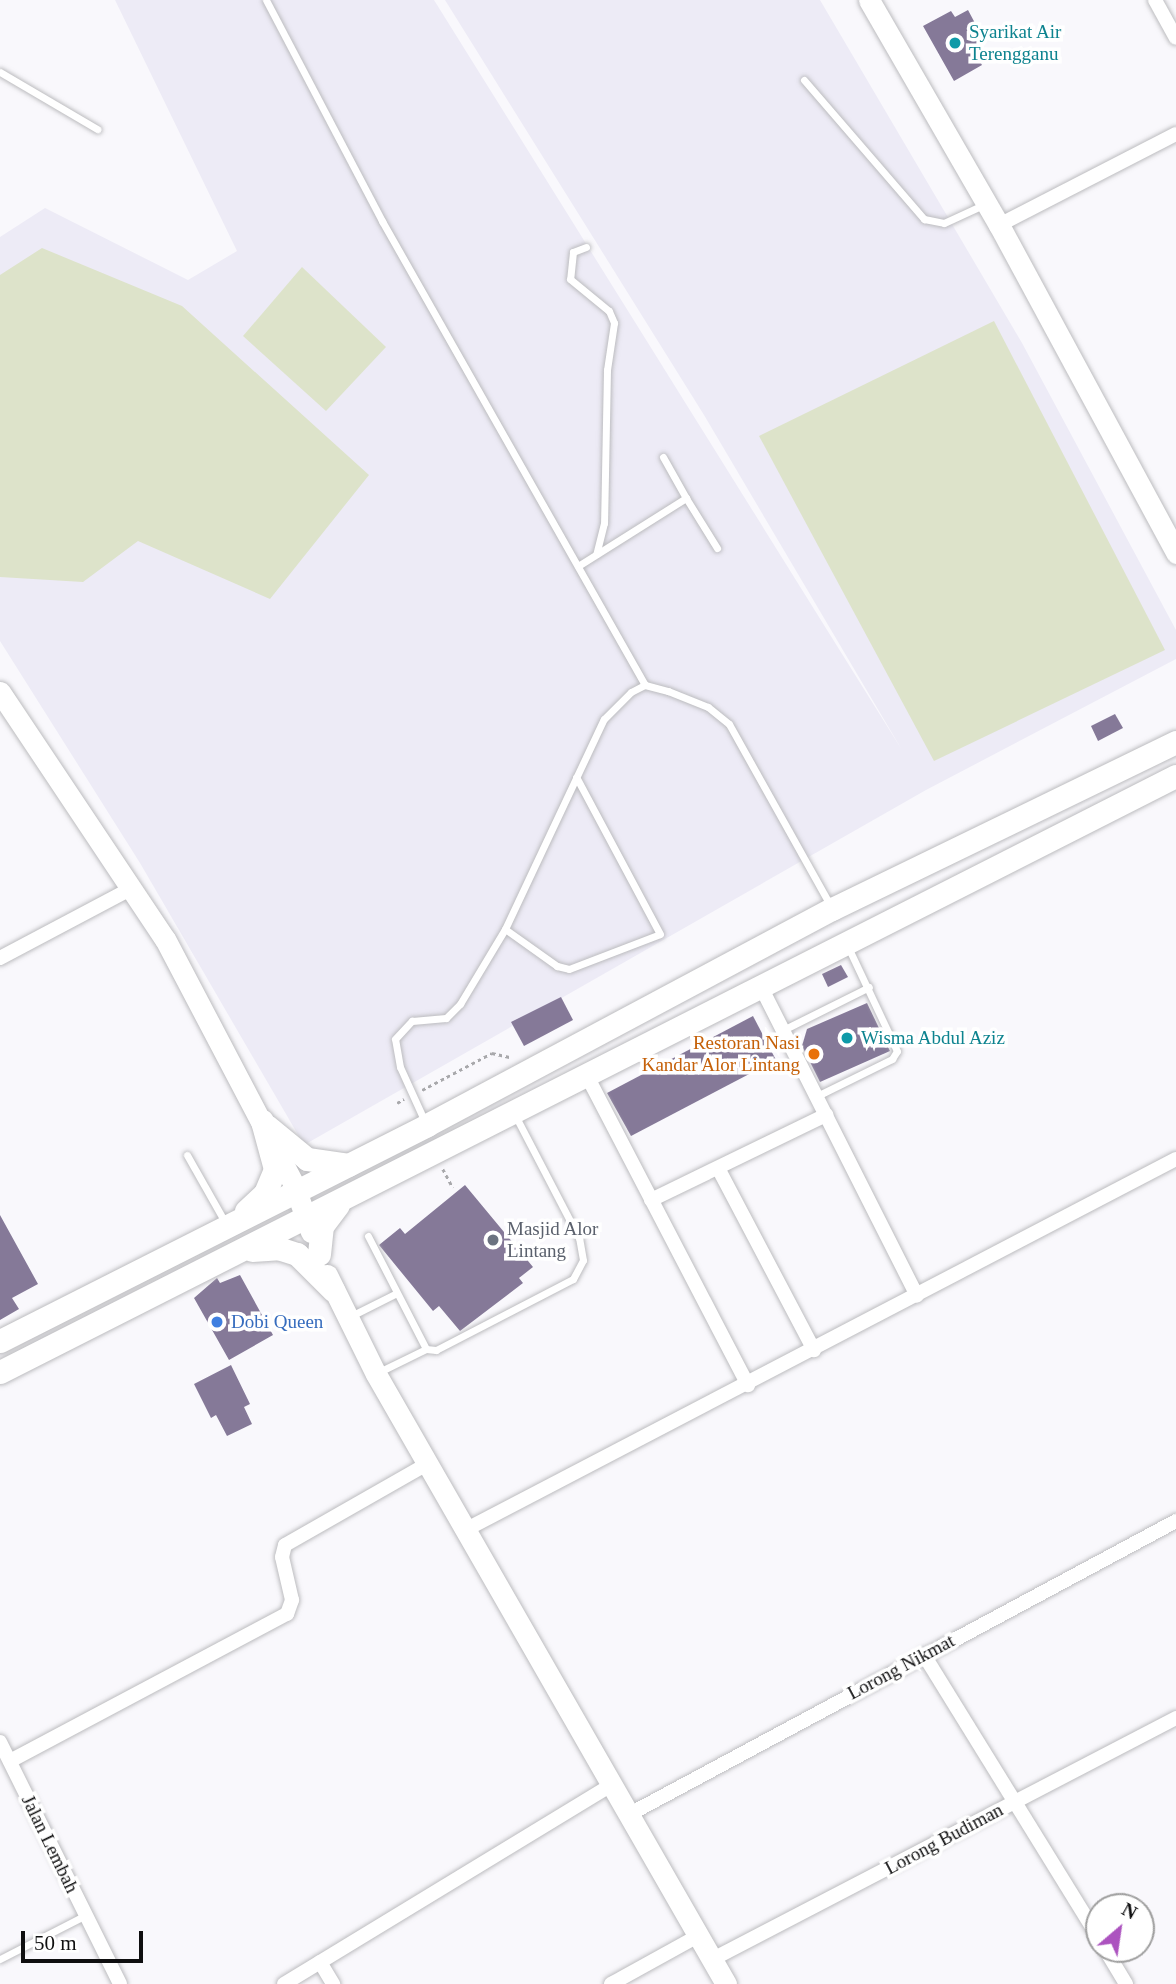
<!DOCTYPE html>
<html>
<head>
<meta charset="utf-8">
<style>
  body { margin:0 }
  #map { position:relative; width:1176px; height:1984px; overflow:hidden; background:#f9f8fc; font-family:"Times New Roman",serif }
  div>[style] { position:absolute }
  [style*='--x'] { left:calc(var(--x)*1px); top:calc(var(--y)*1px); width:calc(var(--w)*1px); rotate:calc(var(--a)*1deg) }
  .built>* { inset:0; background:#edebf6 }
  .green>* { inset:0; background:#dde3ca }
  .building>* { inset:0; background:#857998 }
  .path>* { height:2.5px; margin-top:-1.25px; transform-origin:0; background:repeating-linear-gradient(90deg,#a8a8ab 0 3.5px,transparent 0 7px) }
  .roads { filter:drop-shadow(0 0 2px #bcbcbf) drop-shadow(0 0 2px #bcbcbf) }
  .lane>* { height:7px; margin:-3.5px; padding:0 3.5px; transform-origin:3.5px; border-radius:3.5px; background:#fff }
  .street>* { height:14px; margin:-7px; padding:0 7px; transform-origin:7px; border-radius:7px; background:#fff }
  .secondary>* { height:21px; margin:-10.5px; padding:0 10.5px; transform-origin:10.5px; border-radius:10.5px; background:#fff }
  .primary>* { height:23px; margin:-11.5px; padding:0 11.5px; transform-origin:11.5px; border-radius:11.5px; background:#fff }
  .dots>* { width:19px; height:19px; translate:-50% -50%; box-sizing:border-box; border:4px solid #fff; border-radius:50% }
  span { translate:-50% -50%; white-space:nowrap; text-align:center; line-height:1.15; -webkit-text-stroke:7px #fff; paint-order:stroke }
  .culture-label { font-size:19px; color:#0d838f }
  .left { translate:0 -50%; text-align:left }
  .food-label { font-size:19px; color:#c56008 }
  .right { translate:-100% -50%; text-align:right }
  .worship-label { font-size:19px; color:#5b616d }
  .shop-label { font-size:19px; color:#366cbe }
  .street-label { font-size:19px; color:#0f0f10 }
  .north { position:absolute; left:1085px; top:1893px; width:70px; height:70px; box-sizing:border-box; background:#fff; border:2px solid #9f9f9f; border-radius:50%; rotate:29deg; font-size:19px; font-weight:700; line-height:28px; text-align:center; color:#0f0f10 }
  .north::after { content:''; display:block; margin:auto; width:24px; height:32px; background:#ac53bf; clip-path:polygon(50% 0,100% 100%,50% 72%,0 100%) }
  .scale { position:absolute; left:21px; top:1931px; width:122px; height:32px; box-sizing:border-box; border:4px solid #0f0f10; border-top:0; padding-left:9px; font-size:21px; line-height:24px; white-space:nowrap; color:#0f0f10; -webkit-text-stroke:5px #fff; paint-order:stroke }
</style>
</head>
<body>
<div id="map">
  <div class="built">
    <div style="clip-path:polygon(115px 0,434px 0,902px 750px,704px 415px,445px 0,820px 0,1022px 343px,1176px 630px,1176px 659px,926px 790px,304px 1145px,140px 863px,0 641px,0 237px,45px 208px,188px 280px,237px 251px)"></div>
  </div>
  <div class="green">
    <div style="clip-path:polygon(42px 248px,182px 306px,369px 475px,270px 599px,138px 541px,83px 582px,0 577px,0 275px)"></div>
    <div style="clip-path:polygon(302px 267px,386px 347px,326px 411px,243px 336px)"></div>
    <div style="clip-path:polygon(994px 321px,1165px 650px,934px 761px,759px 436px)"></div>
  </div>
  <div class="building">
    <div style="clip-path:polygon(968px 10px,984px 40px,971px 47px,982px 65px,954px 81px,923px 26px,951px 11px,955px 17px)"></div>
    <div style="clip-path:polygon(1115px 714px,1123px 728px,1098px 741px,1091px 726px)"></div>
    <div style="clip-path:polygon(841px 965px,848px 977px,828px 987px,822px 974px)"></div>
    <div style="clip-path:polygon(561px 997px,573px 1020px,524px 1046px,511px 1022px)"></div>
    <div style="clip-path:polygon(867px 1003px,890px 1051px,820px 1082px,802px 1046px,807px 1029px)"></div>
    <div style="clip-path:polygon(753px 1016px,776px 1060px,631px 1136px,607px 1093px)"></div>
    <div style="clip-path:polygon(465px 1185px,533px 1267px,519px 1278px,523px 1283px,460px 1331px,439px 1306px,433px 1311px,379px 1245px,400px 1228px,405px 1234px)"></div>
    <div style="clip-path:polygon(0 1215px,38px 1284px,12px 1298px,19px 1309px,0 1320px)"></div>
    <div style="clip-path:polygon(240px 1275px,273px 1335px,229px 1360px,194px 1298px,217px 1278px,220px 1283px)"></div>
    <div style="clip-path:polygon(231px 1365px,250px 1404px,244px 1407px,252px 1424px,227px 1436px,216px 1415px,211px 1418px,194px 1384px)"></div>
  </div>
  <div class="path">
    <div style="--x:422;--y:1090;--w:79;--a:-27.9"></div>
    <div style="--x:492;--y:1053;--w:18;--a:13"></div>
    <div style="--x:397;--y:1103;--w:8;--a:-30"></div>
    <div style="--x:443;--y:1169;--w:21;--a:62"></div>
  </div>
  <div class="roads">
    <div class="lane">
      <div style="--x:266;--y:0;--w:250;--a:62.3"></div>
      <div style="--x:382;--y:221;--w:533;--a:60.45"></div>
      <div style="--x:0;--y:72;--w:113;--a:30.4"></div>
      <div style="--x:804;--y:80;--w:184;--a:49.2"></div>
      <div style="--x:924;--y:219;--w:20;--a:11"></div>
      <div style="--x:944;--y:223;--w:43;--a:-24.8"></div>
      <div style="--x:586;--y:247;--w:14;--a:159"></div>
      <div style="--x:573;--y:252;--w:27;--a:96"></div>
      <div style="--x:570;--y:279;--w:50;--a:39.4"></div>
      <div style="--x:609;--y:311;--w:13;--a:67"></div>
      <div style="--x:614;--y:323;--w:48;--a:98.5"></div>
      <div style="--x:607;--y:370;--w:153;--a:91.1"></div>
      <div style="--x:604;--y:523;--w:32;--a:104"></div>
      <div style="--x:663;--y:457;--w:47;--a:60.7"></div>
      <div style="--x:578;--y:566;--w:128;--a:-32.2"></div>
      <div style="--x:686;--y:498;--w:59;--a:58.2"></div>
      <div style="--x:505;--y:929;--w:64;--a:35.4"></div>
      <div style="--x:557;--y:966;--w:12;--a:14"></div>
      <div style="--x:569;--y:969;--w:97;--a:-21"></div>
      <div style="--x:660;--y:934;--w:178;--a:-118.1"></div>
      <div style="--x:783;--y:1030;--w:96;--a:-26.6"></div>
      <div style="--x:817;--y:1096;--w:84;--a:-26.3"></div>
      <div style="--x:892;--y:1059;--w:9;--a:-58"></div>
      <div style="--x:897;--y:1051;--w:115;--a:-115.2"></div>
      <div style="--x:425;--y:1122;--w:60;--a:-114.4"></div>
      <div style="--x:400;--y:1067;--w:28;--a:-100"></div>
      <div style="--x:395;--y:1039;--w:25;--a:-47"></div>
      <div style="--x:412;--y:1021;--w:34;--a:-5"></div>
      <div style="--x:446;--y:1018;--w:20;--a:-45"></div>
      <div style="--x:460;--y:1004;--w:87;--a:-59"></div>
      <div style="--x:505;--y:929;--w:232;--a:-64.8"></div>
      <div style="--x:604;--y:719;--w:38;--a:-45"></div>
      <div style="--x:631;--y:692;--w:16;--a:-27"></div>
      <div style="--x:645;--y:685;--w:24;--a:15"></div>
      <div style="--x:668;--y:691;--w:43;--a:21.8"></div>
      <div style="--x:708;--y:707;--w:27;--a:39"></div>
      <div style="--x:729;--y:724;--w:207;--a:60.8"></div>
      <div style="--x:187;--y:1155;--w:79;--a:60.5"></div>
      <div style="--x:368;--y:1236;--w:127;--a:62.8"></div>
      <div style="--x:426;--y:1349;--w:10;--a:6"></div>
      <div style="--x:436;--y:1350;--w:154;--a:-27.4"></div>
      <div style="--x:573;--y:1279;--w:21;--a:-62"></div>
      <div style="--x:583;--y:1260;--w:22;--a:-100"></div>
      <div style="--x:579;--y:1238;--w:139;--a:-117.5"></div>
      <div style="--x:351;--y:1316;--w:51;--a:-26.6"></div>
      <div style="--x:379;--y:1372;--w:52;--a:-26.1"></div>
      <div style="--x:0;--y:1959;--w:94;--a:-27.1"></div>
    </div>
    <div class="street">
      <div style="--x:1155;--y:0;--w:43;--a:61.1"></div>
      <div style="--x:999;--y:225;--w:199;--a:-27.2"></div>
      <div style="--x:0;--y:958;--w:149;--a:-27.9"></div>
      <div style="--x:760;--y:985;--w:348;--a:63.2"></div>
      <div style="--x:586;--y:1074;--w:351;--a:62.5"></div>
      <div style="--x:718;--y:1168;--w:206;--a:62.2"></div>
      <div style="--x:651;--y:1200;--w:195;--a:-25.9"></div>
      <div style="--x:465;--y:1530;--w:802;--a:-27.56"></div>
      <div style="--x:924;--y:1655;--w:333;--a:58.3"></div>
      <div style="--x:0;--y:1742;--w:270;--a:63.6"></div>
      <div style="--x:10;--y:1761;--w:314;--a:-28"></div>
      <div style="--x:287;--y:1614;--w:15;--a:-70"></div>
      <div style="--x:292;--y:1600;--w:44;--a:-103.1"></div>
      <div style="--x:282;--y:1557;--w:12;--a:-76"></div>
      <div style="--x:285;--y:1545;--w:163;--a:-29.7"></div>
      <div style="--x:628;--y:1815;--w:622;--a:-28.21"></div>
      <div style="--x:1105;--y:1949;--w:41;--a:59"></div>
      <div style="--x:711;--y:1960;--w:524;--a:-27.49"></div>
      <div style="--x:320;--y:1962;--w:26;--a:59"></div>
      <div style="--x:284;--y:1984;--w:383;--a:-31.3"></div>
      <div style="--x:611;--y:1984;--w:99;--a:-28.9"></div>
    </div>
    <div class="secondary">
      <div style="--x:869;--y:0;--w:260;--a:60"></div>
      <div style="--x:999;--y:225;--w:373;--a:61.6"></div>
      <div style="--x:0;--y:692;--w:297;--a:56.3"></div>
      <div style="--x:165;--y:939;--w:278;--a:62.3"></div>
      <div style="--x:294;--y:1185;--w:50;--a:70.1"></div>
      <div style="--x:327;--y:1275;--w:110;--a:63.7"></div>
      <div style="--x:376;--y:1374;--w:703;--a:60.15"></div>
    </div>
    <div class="primary">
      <div style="--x:267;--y:1126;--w:52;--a:39.5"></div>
      <div style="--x:307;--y:1159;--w:42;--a:8.1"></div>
      <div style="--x:246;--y:1211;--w:26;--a:-43"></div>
      <div style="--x:265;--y:1193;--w:26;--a:-67"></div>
      <div style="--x:275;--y:1169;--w:50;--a:-105.2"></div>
      <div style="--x:252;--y:1250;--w:26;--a:-4"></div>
      <div style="--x:278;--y:1248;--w:20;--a:18"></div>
      <div style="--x:297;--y:1254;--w:51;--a:45"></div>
      <div style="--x:319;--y:1254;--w:28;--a:-84"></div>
      <div style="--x:322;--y:1226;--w:26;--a:-53"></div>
      <div style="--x:0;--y:1341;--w:479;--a:-26.8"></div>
      <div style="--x:427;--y:1125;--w:459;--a:-28.1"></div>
      <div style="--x:832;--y:909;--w:382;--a:-25.9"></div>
      <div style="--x:0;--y:1372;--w:1318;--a:-26.88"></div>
    </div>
  </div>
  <div class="dots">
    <div style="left:955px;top:43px;background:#0f9aa8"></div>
    <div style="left:847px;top:1038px;background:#0f9aa8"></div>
    <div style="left:814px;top:1054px;background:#e8710a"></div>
    <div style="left:493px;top:1240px;background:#6b7280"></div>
    <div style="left:217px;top:1322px;background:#3f7fe0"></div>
  </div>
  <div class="culture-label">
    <span class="left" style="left:969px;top:43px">Syarikat Air<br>Terengganu</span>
    <span class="left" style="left:861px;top:1038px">Wisma Abdul Aziz</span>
  </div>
  <div class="food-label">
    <span class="right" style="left:800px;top:1054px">Restoran Nasi<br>Kandar Alor Lintang</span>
  </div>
  <div class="worship-label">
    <span class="left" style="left:507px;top:1240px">Masjid Alor<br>Lintang</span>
  </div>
  <div class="shop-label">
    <span class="left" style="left:231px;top:1322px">Dobi Queen</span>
  </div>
  <div class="street-label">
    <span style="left:901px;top:1667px;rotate:-28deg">Lorong Nikmat</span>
    <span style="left:944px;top:1839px;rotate:-28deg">Lorong Budiman</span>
    <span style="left:50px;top:1844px;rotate:64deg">Jalan Lembah</span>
  </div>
  <div class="north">N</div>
  <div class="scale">50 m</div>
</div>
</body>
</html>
